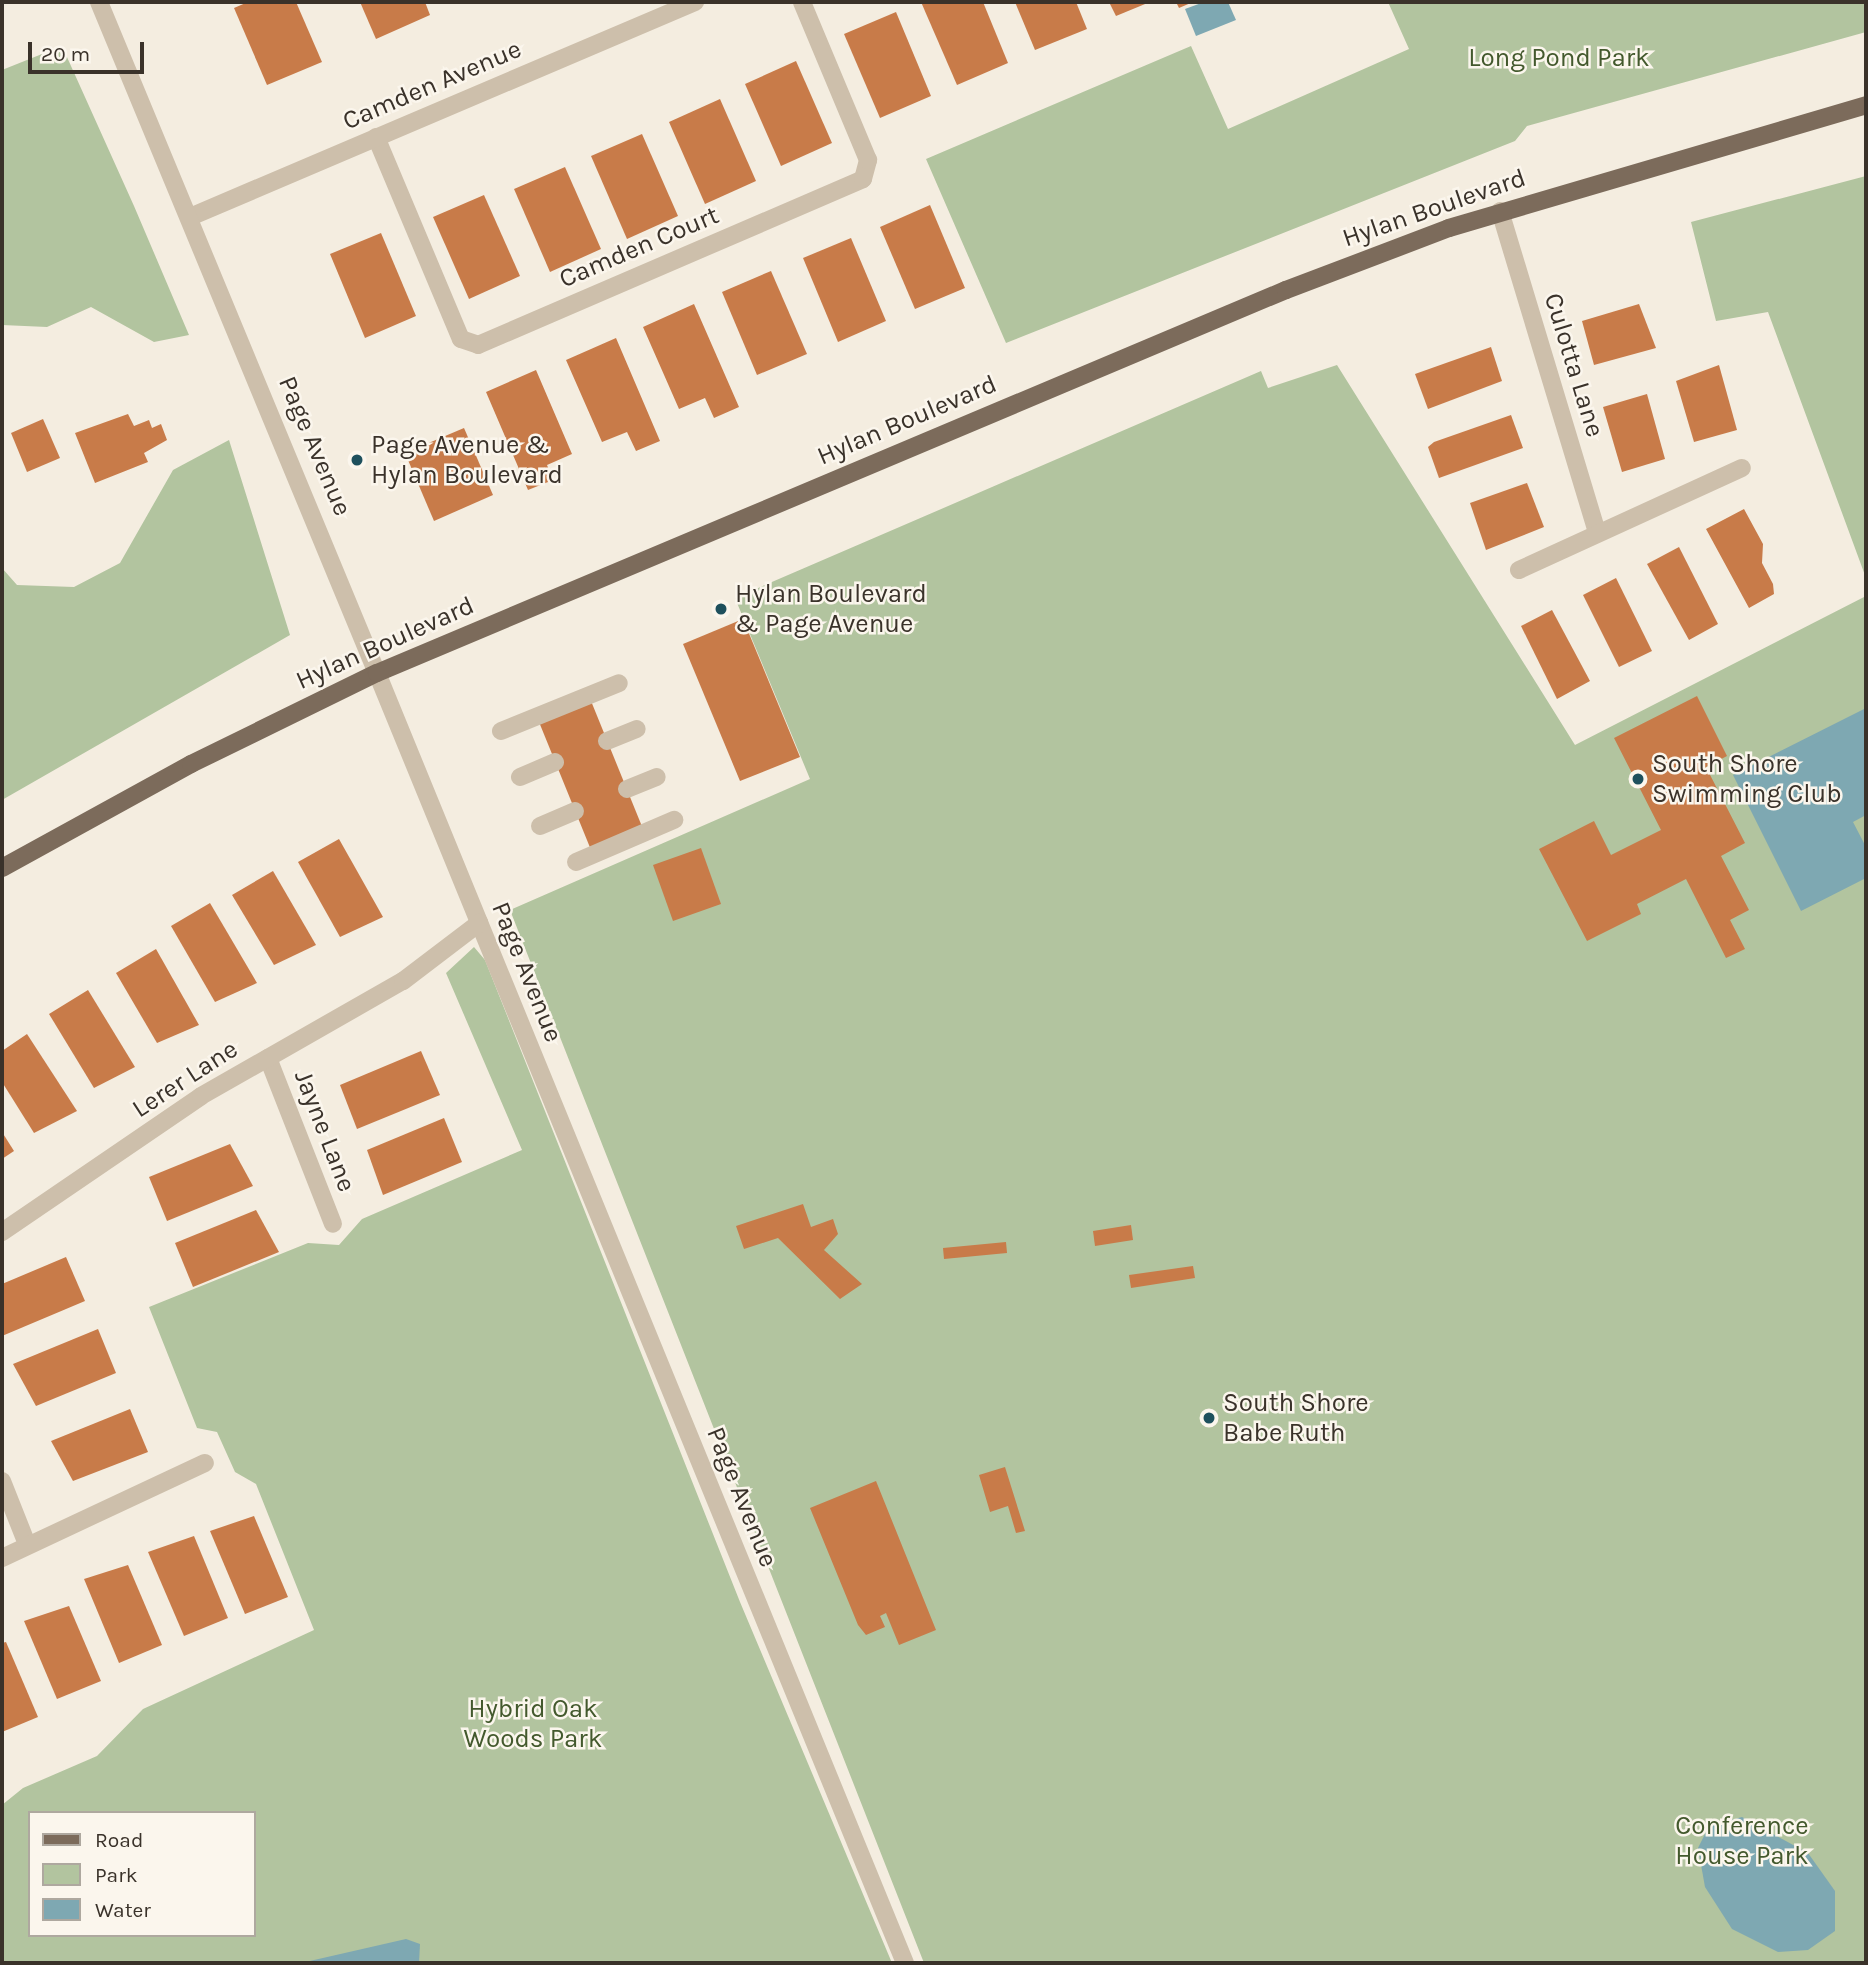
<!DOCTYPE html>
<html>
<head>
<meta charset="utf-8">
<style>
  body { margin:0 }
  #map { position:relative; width:1868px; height:1965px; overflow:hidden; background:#f4ede0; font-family:Karla,sans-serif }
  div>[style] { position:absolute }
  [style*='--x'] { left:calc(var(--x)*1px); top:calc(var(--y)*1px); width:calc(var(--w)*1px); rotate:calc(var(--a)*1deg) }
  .green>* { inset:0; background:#b2c49f }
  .water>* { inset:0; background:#7ea8b2 }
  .building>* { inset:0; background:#c87b49 }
  .service>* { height:18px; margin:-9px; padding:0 9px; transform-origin:9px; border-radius:9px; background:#cdbfab }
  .minor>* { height:18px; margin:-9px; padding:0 9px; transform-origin:9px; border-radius:9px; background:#cdbfab }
  .tertiary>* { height:18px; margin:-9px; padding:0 9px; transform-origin:9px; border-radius:9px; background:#cdbfab }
  .primary>* { height:18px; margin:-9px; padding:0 9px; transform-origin:9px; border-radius:9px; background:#7c6b5b }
  .dots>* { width:19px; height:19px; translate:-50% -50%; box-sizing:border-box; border:4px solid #fbf6ed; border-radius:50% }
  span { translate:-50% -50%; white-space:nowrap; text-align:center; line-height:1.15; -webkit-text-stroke:5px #fbf6ed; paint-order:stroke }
  .park-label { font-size:26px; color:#43592d }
  .street-label { font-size:26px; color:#3a322a }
  .poi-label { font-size:26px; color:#3a322a }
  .left { translate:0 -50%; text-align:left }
  .frame { position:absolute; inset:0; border:4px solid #3a322a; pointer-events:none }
  .legend { position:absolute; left:28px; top:1811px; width:228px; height:126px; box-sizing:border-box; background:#fbf6ed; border:2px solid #aea89f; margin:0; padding:9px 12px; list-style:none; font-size:21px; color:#3a322a }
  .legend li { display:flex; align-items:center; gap:14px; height:35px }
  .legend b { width:35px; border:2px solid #aea89f }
  .scale { position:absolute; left:28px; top:42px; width:116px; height:32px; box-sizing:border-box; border:4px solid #3a322a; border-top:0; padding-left:9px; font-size:21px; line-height:24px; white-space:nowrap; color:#3a322a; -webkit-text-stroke:5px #fbf6ed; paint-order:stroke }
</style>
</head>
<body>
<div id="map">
  <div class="green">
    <div style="clip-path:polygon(1388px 2px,1866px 2px,1866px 32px,1527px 126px,1515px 141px,1006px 343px,926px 159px,1191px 46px,1228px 129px,1409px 49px)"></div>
    <div style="clip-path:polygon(62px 46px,134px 206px,189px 335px,154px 342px,91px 307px,47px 327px,2px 325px,2px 70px)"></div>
    <div style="clip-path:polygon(1866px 176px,1866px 578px,1768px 312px,1716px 321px,1691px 222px)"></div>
    <div style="clip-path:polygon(1337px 365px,1575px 745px,1866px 596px,1866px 1963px,924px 1963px,510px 910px,810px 779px,735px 598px,1261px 371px,1268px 388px)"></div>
    <div style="clip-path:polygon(229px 440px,290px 635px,2px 800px,2px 568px,17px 585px,74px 587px,120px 563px,173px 470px)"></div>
    <div style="clip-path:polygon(evenodd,474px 947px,485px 960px,740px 1602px,892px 1963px,2px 1963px,2px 1805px,23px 1788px,97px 1756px,143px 1709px,314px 1630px,256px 1484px,235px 1472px,217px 1432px,197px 1428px,149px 1307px,308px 1243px,339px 1245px,362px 1219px,522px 1150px,446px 973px,474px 947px,30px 1813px,254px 1813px,254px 1935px,30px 1935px,30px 1813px)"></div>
  </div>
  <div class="water">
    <div style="clip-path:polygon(1204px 2px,1228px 2px,1236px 20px,1196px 36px,1185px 9px)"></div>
    <div style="clip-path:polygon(1866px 708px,1866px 815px,1853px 822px,1866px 847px,1866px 878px,1801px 911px,1733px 775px)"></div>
    <div style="clip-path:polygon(1742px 1817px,1808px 1853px,1835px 1891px,1835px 1931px,1808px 1950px,1778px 1952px,1732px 1929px,1705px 1887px,1698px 1848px,1709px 1826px)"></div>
    <div style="clip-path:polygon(406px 1939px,420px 1944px,419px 1963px,301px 1963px)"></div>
  </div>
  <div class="building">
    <div style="clip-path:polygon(248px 2px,296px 2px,322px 62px,267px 85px,234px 8px)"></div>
    <div style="clip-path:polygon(360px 2px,425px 2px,430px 15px,376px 39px)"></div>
    <div style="clip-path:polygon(921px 2px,983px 2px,1008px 63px,957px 85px)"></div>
    <div style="clip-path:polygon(1015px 2px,1076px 2px,1087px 29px,1035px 50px)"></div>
    <div style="clip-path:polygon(1109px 2px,1150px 2px,1116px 16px)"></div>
    <div style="clip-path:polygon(1176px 2px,1193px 2px,1179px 8px)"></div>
    <div style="clip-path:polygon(896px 12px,931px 96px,880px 118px,844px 34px)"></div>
    <div style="clip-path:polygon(796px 61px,832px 143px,781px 166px,745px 84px)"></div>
    <div style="clip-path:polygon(720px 99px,756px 181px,705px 204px,669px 122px)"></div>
    <div style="clip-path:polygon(642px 134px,678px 216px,627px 239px,591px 156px)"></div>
    <div style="clip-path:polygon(565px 167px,601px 249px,550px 272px,514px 189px)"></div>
    <div style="clip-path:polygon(484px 195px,520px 276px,469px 299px,433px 217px)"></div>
    <div style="clip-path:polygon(930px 205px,965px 288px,915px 309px,880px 227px)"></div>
    <div style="clip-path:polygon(381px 233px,416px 316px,365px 338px,330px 254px)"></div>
    <div style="clip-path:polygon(851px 238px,886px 321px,838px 342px,803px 258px)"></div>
    <div style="clip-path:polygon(771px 271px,807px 354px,757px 375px,722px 292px)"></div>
    <div style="clip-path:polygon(694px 304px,739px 407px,714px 418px,705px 398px,679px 409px,643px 327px)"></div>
    <div style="clip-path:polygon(1639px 304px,1656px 348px,1594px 365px,1582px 321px)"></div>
    <div style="clip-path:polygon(616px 338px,660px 441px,636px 451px,627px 432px,602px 442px,566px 360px)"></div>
    <div style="clip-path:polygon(1491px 347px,1502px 381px,1428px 409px,1415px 374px)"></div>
    <div style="clip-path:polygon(1719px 365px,1737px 430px,1694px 442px,1676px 381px)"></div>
    <div style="clip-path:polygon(536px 370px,572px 454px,547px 465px,553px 480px,528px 490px,486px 392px)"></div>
    <div style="clip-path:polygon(1647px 394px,1665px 459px,1622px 472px,1603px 407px)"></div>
    <div style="clip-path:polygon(128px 414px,134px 426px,149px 420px,152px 428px,161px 424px,167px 440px,144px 453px,148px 462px,95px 483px,75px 433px)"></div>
    <div style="clip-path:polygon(1511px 415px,1523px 448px,1439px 478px,1428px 447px,1434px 442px)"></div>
    <div style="clip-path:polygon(43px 419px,60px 458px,27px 472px,11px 433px)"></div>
    <div style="clip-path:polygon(464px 428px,493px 495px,434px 521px,405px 453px)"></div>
    <div style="clip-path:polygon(1527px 483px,1544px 527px,1486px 550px,1470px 503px)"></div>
    <div style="clip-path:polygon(1744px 509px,1763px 544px,1762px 563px,1773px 584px,1774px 594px,1749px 608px,1706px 529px)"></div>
    <div style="clip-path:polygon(1679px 547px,1718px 624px,1689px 640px,1647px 564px)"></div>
    <div style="clip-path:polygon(1616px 578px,1652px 651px,1619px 667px,1583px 595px)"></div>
    <div style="clip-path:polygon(1552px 610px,1590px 681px,1557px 699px,1521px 626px)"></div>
    <div style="clip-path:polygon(743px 619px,800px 757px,740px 781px,683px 644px)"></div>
    <div style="clip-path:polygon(1697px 696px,1727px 756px,1706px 767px,1745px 843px,1721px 856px,1749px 910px,1730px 920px,1745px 949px,1726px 958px,1686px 879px,1637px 904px,1641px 914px,1587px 941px,1539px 849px,1594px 821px,1611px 855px,1661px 830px,1614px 738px)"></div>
    <div style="clip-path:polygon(591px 701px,643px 829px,591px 850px,539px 722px)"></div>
    <div style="clip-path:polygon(339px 839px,383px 917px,340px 937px,298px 862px)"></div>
    <div style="clip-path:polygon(701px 848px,721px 904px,673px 921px,653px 865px)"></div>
    <div style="clip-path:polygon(273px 871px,316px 945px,274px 965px,232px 895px)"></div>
    <div style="clip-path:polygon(210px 903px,257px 983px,215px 1002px,171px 926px)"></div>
    <div style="clip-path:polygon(156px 949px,199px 1025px,157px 1043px,116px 973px)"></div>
    <div style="clip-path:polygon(88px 990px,135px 1067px,94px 1088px,49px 1014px)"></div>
    <div style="clip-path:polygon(27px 1034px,77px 1111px,34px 1133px,2px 1082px,2px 1051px)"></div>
    <div style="clip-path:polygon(421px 1051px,440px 1095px,357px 1129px,340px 1085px)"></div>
    <div style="clip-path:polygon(444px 1118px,462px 1162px,383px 1195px,367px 1150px)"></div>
    <div style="clip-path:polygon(2px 1132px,14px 1151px,2px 1159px)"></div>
    <div style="clip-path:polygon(230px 1144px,253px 1186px,167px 1221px,149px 1177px)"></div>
    <div style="clip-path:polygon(803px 1204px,811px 1227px,833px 1219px,838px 1234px,824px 1250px,862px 1284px,840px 1299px,778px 1238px,744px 1249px,736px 1226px)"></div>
    <div style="clip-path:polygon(256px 1210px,279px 1252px,193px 1287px,175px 1243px)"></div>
    <div style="clip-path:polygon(1131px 1225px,1133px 1240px,1095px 1246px,1093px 1231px)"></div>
    <div style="clip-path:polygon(1006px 1242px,1007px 1253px,944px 1259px,943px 1248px)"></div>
    <div style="clip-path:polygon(66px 1257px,85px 1301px,2px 1336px,2px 1284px)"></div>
    <div style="clip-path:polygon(1193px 1266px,1195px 1278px,1131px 1288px,1129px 1275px)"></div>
    <div style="clip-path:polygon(98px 1329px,116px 1373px,36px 1406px,13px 1364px)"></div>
    <div style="clip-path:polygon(130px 1409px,148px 1452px,73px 1481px,51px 1441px)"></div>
    <div style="clip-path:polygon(1005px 1467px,1025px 1531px,1016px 1533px,1008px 1506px,990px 1512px,979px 1475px)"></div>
    <div style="clip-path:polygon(876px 1481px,936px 1630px,899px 1645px,886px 1613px,880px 1616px,885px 1627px,866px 1635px,858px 1625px,810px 1508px)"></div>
    <div style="clip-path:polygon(254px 1516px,288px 1597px,245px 1614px,210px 1531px)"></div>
    <div style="clip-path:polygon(194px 1536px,228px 1618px,184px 1636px,148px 1552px)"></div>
    <div style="clip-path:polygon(128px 1565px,162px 1645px,119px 1663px,84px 1579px)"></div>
    <div style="clip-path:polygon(69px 1606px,101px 1681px,57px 1699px,24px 1621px)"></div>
    <div style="clip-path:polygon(6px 1642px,38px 1717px,2px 1732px,2px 1643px)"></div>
  </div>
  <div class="service">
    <div style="--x:501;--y:731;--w:127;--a:-22.1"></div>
    <div style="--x:607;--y:741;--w:32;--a:-22"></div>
    <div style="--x:520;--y:777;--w:38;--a:-23"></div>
    <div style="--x:627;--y:789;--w:32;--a:-22"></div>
    <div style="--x:540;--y:826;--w:38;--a:-23"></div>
    <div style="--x:576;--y:862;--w:107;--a:-23.2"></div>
  </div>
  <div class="minor">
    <div style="--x:376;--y:137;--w:219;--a:67.2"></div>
    <div style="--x:461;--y:339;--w:18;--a:19"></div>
    <div style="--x:478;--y:345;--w:419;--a:-23.3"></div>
    <div style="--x:863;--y:179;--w:20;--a:-75"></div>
    <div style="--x:868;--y:160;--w:171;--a:-112.7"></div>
    <div style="--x:1500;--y:211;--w:336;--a:73.2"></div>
    <div style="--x:190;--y:217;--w:549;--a:-23.06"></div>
    <div style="--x:1519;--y:570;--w:245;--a:-24.6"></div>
    <div style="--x:377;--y:673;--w:1394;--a:67.74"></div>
    <div style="--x:268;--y:1058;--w:178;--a:68.6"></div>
    <div style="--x:2;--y:1232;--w:241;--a:-34.3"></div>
    <div style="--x:201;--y:1096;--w:232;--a:-29.7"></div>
    <div style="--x:403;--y:981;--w:96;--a:-37.3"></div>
    <div style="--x:2;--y:1481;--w:68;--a:68.4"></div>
    <div style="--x:2;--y:1558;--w:224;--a:-25.1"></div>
  </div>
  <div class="tertiary">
    <div style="--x:99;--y:2;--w:726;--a:67.5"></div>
  </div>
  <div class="primary">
    <div style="--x:2;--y:868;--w:216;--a:-28.8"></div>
    <div style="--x:191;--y:764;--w:207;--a:-26.1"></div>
    <div style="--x:377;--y:673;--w:986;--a:-22.85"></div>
    <div style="--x:1286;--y:290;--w:174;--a:-20.8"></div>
    <div style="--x:1449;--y:228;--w:435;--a:-16.4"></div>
  </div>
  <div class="dots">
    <div style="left:357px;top:460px;background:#1e505d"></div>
    <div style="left:721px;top:609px;background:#1e505d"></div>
    <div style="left:1638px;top:779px;background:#1e505d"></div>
    <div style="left:1209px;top:1418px;background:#1e505d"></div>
  </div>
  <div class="park-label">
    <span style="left:1559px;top:58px">Long Pond Park</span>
    <span style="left:533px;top:1724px">Hybrid Oak<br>Woods Park</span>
    <span style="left:1742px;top:1841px">Conference<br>House Park</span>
  </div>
  <div class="street-label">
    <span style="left:432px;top:85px;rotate:-23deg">Camden Avenue</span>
    <span style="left:1434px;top:208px;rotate:-19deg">Hylan Boulevard</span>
    <span style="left:639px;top:247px;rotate:-23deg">Camden Court</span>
    <span style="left:1574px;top:365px;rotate:73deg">Culotta Lane</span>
    <span style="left:907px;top:420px;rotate:-23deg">Hylan Boulevard</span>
    <span style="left:315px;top:446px;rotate:67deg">Page Avenue</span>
    <span style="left:385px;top:643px;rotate:-24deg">Hylan Boulevard</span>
    <span style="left:527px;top:972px;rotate:68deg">Page Avenue</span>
    <span style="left:185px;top:1079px;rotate:-33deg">Lerer Lane</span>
    <span style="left:325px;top:1131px;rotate:69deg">Jayne Lane</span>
    <span style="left:742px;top:1497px;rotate:68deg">Page Avenue</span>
  </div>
  <div class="poi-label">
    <span class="left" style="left:371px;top:460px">Page Avenue &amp;<br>Hylan Boulevard</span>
    <span class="left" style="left:735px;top:609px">Hylan Boulevard<br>&amp; Page Avenue</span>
    <span class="left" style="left:1652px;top:779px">South Shore<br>Swimming Club</span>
    <span class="left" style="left:1223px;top:1418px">South Shore<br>Babe Ruth</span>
  </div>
  <div class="frame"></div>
  <ul class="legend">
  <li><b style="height:9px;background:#7c6b5b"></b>Road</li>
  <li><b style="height:19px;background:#b2c49f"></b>Park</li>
  <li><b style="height:19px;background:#7ea8b2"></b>Water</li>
  </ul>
  <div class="scale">20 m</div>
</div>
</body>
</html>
